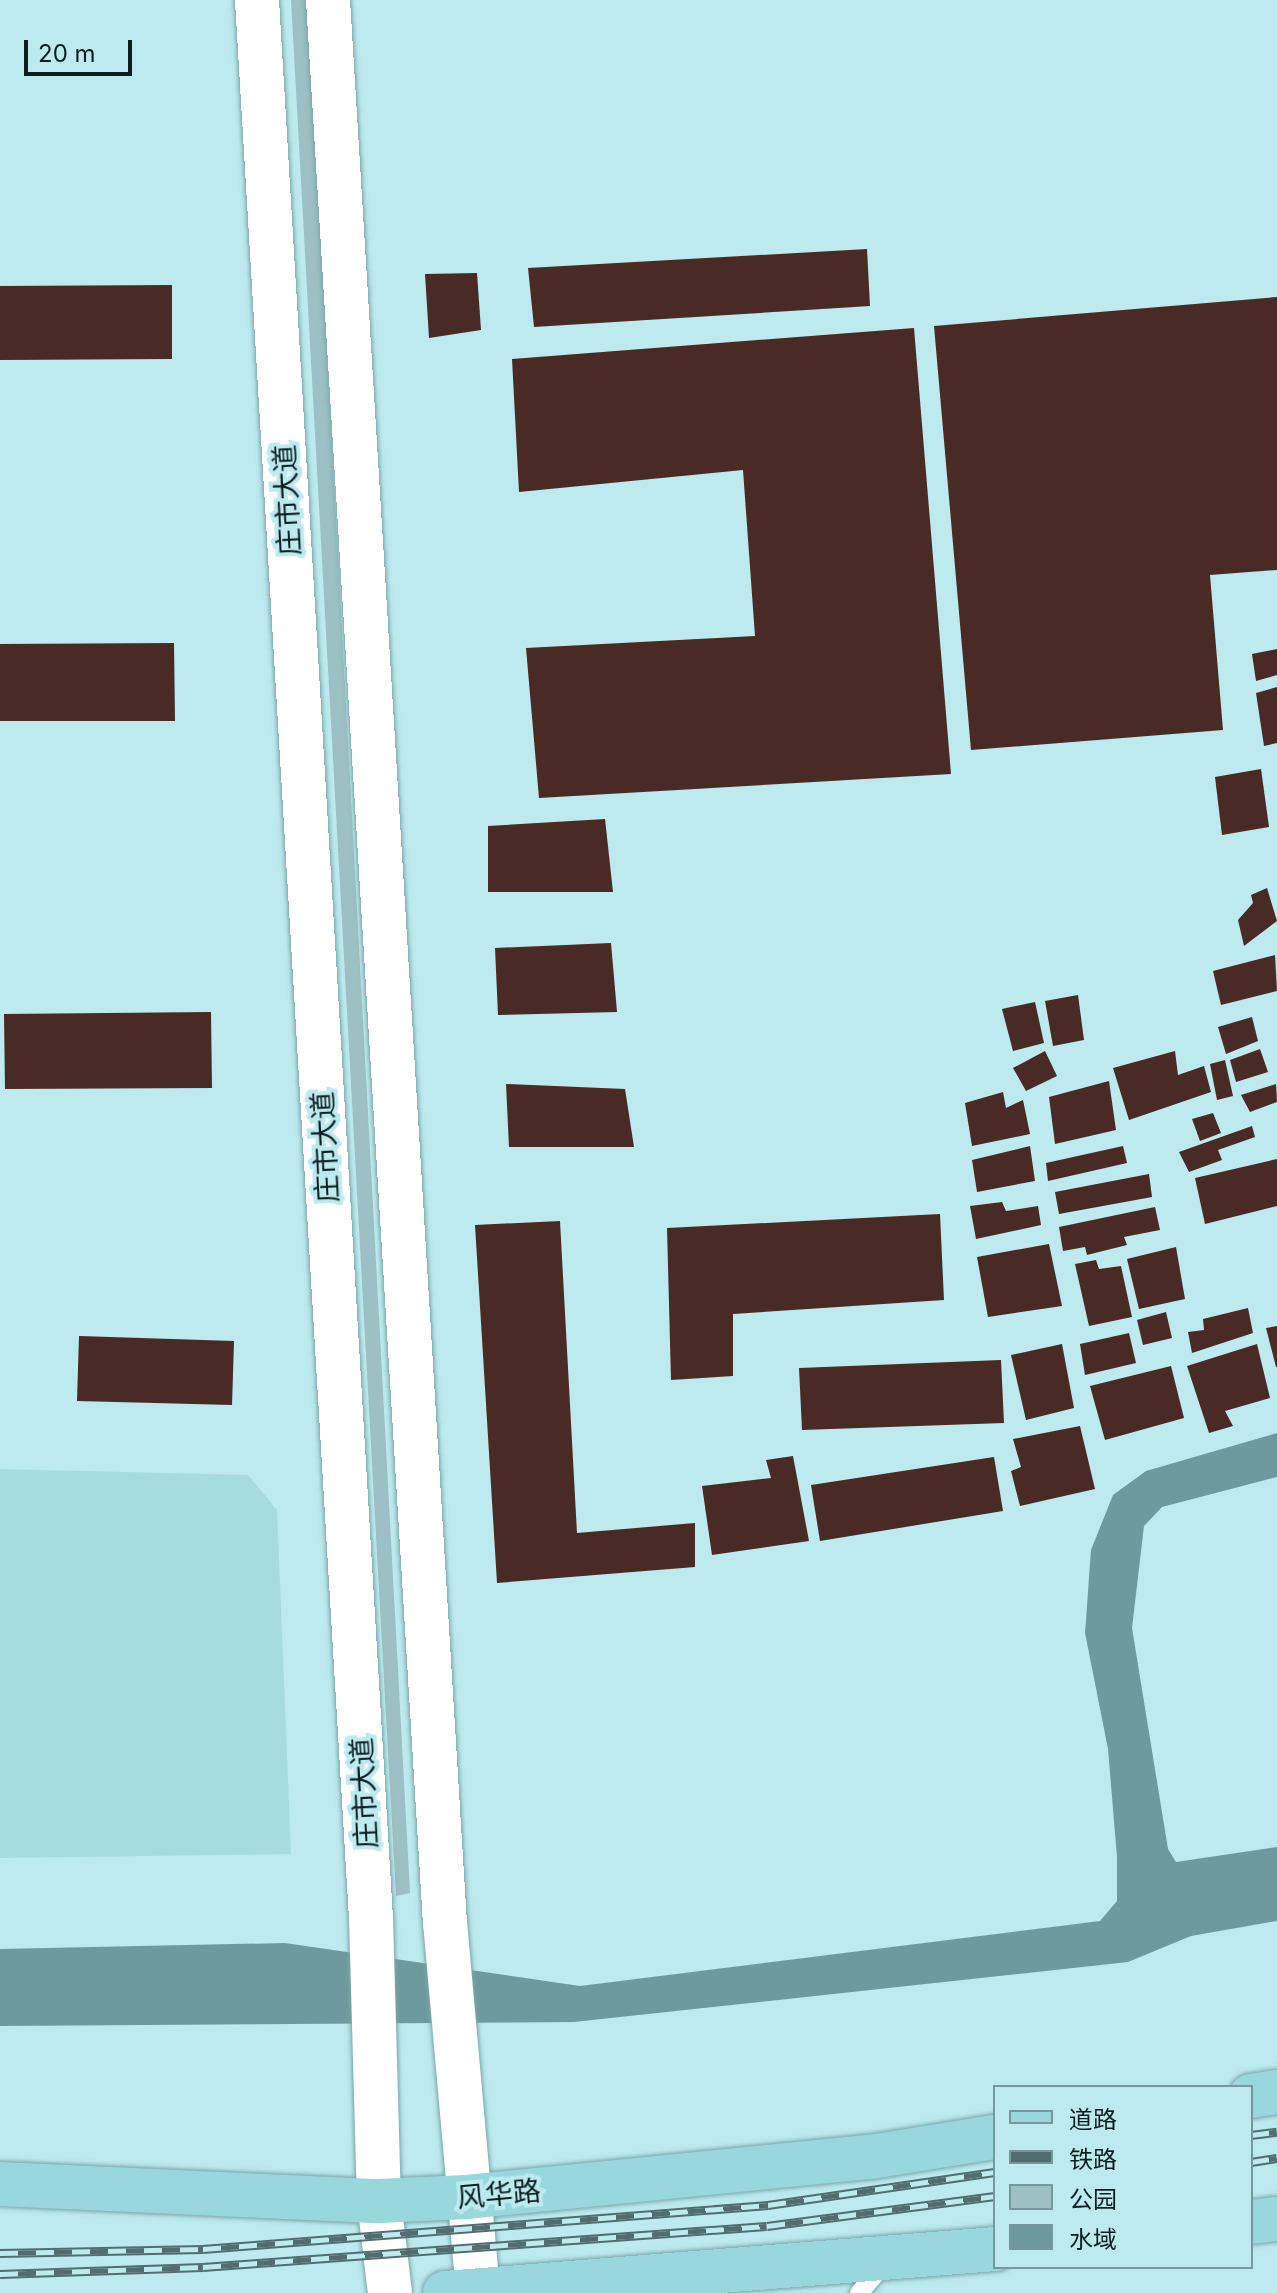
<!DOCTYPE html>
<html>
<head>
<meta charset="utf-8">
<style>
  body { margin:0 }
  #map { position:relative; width:1277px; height:2293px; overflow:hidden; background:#bceaee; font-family:Inter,"Noto Sans SC",sans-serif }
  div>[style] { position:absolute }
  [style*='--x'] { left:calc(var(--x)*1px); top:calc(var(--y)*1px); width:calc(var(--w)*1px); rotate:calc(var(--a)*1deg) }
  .built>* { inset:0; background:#a6dce0 }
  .green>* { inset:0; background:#9cc0c3 }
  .water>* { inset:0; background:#6e9a9d }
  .building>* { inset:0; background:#492a24 }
  .roads { filter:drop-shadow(0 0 2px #7aa6a9) drop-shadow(0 0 2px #7aa6a9) }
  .service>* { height:18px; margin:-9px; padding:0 9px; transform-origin:9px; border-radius:9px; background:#fff }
  .secondary>* { height:44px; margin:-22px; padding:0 22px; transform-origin:22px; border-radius:22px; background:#fff }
  .primary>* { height:44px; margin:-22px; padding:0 22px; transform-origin:22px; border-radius:22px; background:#98d7dc }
  .rail>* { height:9px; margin-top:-4.5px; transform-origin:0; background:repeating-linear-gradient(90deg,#bceaee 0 18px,#516d70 0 36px); box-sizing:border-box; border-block:2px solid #516d70 }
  span { translate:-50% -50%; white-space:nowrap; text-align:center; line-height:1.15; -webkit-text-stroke:8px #bceaee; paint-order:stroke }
  .street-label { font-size:28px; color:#0d1e20 }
  .legend { position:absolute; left:993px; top:2085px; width:260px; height:184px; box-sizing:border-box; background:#bceaee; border:2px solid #76989c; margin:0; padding:10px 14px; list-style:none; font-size:24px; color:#0d1e20 }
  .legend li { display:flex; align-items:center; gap:16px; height:40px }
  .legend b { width:40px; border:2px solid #76989c }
  .scale { position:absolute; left:24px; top:40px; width:108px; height:36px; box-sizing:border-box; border:4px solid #0d1e20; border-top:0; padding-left:10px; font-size:24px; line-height:28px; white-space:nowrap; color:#0d1e20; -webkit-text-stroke:6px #bceaee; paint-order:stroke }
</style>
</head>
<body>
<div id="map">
  <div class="built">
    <div style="clip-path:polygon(0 1469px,248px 1475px,277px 1510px,291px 1854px,0 1858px)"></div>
  </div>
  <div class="green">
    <div style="clip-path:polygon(291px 0,308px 0,410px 1893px,396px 1896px)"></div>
  </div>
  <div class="water">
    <div style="clip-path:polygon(1277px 1433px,1277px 1477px,1162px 1507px,1144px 1526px,1132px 1628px,1168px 1849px,1176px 1862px,1277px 1847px,1277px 1921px,1191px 1936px,1128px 1962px,574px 2022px,0 2026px,0 1949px,285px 1943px,580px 1986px,1100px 1921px,1117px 1901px,1117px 1857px,1108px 1749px,1085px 1633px,1091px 1550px,1113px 1495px,1146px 1471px)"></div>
  </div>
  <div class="building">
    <div style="clip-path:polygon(867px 249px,870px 306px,534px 327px,528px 268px)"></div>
    <div style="clip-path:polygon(477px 273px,481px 330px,429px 338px,425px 274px)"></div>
    <div style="clip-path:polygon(172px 285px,172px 359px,0 360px,0 286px)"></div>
    <div style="clip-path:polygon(1277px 297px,1277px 570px,1210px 575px,1223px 730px,971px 750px,934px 326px)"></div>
    <div style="clip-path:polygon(914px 328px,951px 774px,539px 798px,526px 648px,755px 636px,743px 470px,519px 492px,512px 359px)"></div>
    <div style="clip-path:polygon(174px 643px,175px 721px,0 721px,0 644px)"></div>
    <div style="clip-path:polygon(1277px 649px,1277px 675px,1256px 681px,1252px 654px)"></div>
    <div style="clip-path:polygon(1277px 687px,1277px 743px,1264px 746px,1256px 693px)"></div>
    <div style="clip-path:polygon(1261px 769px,1269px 827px,1222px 835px,1215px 777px)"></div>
    <div style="clip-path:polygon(605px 819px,613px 892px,488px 892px,488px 826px)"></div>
    <div style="clip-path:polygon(1267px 888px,1277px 921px,1244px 946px,1238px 920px,1253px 903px,1251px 895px)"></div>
    <div style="clip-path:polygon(611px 943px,617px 1012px,498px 1015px,495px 948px)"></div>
    <div style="clip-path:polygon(1275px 955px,1277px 991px,1221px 1005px,1213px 971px)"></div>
    <div style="clip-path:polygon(1078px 995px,1084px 1040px,1053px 1046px,1045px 1001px)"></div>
    <div style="clip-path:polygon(1035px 1002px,1044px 1043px,1013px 1051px,1002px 1009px)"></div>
    <div style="clip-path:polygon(211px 1012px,212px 1088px,5px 1089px,4px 1014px)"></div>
    <div style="clip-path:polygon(1252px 1017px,1258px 1041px,1226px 1054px,1218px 1027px)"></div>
    <div style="clip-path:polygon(1260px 1049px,1268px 1072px,1236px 1082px,1230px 1060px)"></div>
    <div style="clip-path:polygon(1045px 1051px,1057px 1076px,1026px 1091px,1013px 1068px)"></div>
    <div style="clip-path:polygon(1175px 1051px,1178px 1075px,1204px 1066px,1211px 1092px,1129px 1120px,1113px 1068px)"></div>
    <div style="clip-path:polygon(1225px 1060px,1233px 1096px,1217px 1100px,1210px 1064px)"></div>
    <div style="clip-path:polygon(1109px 1081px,1116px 1130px,1055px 1144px,1049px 1097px)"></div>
    <div style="clip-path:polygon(506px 1084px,625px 1089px,634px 1147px,509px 1147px)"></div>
    <div style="clip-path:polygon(1276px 1084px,1277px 1102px,1250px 1112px,1241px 1095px)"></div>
    <div style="clip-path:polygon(1003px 1092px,1006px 1108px,1023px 1100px,1030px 1134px,972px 1146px,965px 1103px)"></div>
    <div style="clip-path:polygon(1213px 1113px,1221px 1133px,1200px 1141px,1192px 1119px)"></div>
    <div style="clip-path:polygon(1252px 1126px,1255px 1137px,1218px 1150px,1222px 1160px,1189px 1172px,1179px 1152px)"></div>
    <div style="clip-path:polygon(1030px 1146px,1035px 1181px,977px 1192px,972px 1160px)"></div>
    <div style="clip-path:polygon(1123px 1146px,1127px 1163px,1048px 1181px,1046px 1163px)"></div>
    <div style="clip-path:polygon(1277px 1159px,1277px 1206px,1205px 1224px,1195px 1178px)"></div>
    <div style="clip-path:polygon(1149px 1174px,1152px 1197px,1059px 1214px,1055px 1192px)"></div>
    <div style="clip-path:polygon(1002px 1202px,1006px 1211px,1038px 1206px,1041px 1225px,976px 1239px,970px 1206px)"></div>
    <div style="clip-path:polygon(1155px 1207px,1160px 1230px,1124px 1237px,1127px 1245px,1087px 1255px,1085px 1247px,1063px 1251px,1059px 1227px)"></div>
    <div style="clip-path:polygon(940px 1214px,944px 1300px,733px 1314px,733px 1376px,671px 1380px,667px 1228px)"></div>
    <div style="clip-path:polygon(560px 1221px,577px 1533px,695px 1523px,695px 1567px,497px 1583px,475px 1225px)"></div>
    <div style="clip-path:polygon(1049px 1244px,1062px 1306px,988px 1317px,977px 1257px)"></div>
    <div style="clip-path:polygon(1176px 1247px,1185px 1299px,1139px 1309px,1127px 1259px)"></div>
    <div style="clip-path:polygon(1096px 1260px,1099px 1269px,1121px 1266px,1132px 1317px,1089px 1326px,1075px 1264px)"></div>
    <div style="clip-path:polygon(1248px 1308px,1253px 1333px,1192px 1353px,1188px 1332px,1204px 1330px,1203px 1319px)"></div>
    <div style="clip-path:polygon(1166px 1312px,1172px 1338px,1143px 1345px,1137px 1320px)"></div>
    <div style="clip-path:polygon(1277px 1326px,1277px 1367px,1276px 1367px,1266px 1328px)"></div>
    <div style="clip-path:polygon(1129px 1333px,1136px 1363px,1085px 1375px,1080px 1344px)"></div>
    <div style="clip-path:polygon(79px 1336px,234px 1341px,232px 1405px,77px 1401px)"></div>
    <div style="clip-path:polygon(1062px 1344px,1074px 1408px,1026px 1420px,1011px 1355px)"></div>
    <div style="clip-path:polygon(1257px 1344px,1270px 1398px,1225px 1411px,1233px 1426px,1209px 1433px,1187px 1366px)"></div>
    <div style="clip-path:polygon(1001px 1360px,1004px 1423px,802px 1430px,799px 1368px)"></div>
    <div style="clip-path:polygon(1171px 1366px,1184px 1418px,1105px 1440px,1090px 1386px)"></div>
    <div style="clip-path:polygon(1080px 1426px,1095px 1489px,1020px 1506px,1011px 1471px,1021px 1467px,1013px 1439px)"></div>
    <div style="clip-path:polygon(793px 1456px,809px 1541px,712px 1555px,702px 1486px,771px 1478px,766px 1460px)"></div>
    <div style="clip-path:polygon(994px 1457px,1003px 1511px,820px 1541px,811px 1485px)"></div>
  </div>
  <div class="roads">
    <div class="service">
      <div style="--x:859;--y:2293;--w:37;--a:-49"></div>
    </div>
    <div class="secondary">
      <div style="--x:257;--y:0;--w:1920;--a:86.6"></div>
      <div style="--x:371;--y:1917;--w:284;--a:88.4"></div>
      <div style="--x:379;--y:2201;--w:93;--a:83.2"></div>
      <div style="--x:328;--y:0;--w:1926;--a:86.52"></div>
      <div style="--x:445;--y:1922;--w:370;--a:84.9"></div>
    </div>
    <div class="primary">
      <div style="--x:1251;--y:2096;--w:26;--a:-9"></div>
      <div style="--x:0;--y:2184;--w:379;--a:2.6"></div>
      <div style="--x:379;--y:2201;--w:88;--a:-2.6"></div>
      <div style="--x:467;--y:2197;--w:406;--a:-5.7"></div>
      <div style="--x:871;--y:2157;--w:126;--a:-9.2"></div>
      <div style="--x:1251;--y:2222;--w:26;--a:-7"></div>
      <div style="--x:445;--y:2293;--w:552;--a:-4.57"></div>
    </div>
  </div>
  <div class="rail">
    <div style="--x:1251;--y:2135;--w:26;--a:-7"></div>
    <div style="--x:1251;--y:2162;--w:26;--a:-9"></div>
    <div style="--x:0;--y:2253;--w:203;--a:-1.1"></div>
    <div style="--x:203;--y:2249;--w:567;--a:-4.45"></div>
    <div style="--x:768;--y:2205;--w:229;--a:-8.3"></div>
    <div style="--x:0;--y:2274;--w:203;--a:-2"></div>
    <div style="--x:203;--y:2267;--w:565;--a:-4.16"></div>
    <div style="--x:767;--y:2226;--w:230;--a:-7.5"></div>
  </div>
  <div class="street-label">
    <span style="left:287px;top:500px;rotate:-93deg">庄市大道</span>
    <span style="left:325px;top:1147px;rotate:-93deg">庄市大道</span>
    <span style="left:364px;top:1793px;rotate:-93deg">庄市大道</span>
    <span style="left:499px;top:2194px;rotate:-5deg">风华路</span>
  </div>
  <ul class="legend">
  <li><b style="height:10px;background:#98d7dc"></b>道路</li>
  <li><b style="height:10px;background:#516d70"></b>铁路</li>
  <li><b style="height:22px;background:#9cc0c3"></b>公园</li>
  <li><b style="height:22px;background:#6e9a9d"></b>水域</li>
  </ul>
  <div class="scale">20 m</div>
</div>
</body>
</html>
